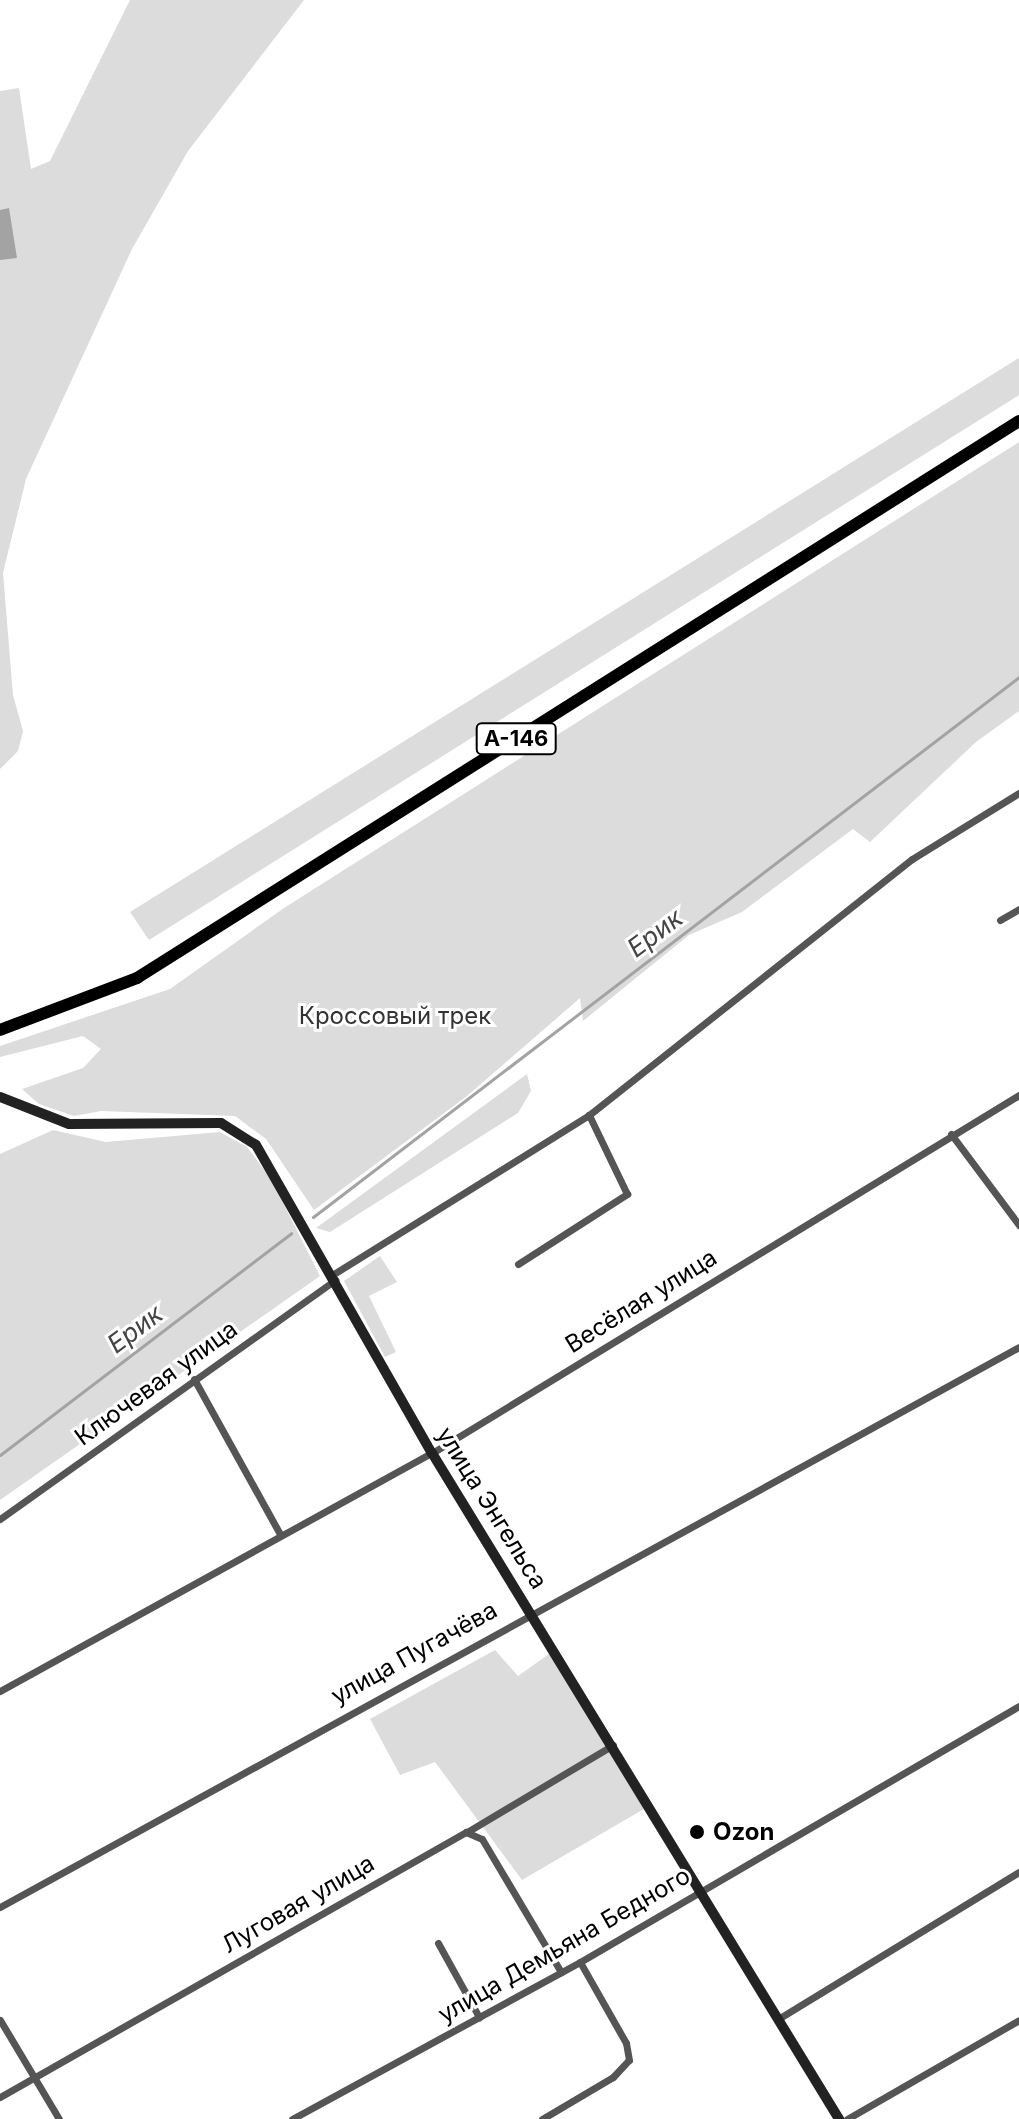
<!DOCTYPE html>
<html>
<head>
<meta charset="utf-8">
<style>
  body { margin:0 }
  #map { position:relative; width:1019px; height:2119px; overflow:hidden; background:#fff; font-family:Inter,sans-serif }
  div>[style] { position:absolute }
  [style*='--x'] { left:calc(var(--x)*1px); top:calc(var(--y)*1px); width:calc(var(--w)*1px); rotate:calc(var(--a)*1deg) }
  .green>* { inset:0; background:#dcdcdc }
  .water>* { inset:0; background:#a3a3a3 }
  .stream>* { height:3px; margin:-1.5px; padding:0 1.5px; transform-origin:1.5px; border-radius:1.5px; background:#a3a3a3 }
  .street>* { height:7px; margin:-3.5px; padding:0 3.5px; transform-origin:3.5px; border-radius:3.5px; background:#555 }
  .secondary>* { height:10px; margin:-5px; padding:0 5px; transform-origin:5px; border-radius:5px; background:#222 }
  .highway>* { height:12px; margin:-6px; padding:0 6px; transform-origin:6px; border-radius:6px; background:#000 }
  .dots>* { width:22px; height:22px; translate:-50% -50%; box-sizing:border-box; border:4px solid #fff; border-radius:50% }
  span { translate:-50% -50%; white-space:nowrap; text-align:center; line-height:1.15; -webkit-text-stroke:6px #fff; paint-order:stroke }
  .shield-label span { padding:2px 6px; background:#fff; border:2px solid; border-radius:6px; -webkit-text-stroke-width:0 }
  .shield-label { font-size:22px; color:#000; font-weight:700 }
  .park-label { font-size:24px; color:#333 }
  .street-label { font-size:24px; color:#000 }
  .poi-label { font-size:24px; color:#000; font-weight:700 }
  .left { translate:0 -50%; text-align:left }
  .water-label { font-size:26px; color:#444; font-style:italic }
</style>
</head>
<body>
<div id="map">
  <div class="green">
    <div style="clip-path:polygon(130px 0,304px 0,188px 151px,132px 249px,26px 479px,3px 573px,13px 695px,23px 731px,18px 751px,0 769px,0 91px,19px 88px,31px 169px,50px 161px)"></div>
    <div style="clip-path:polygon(1019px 358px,1019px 395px,149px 940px,130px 912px)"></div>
    <div style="clip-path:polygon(1019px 442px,1019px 711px,976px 742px,870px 842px,853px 829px,742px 912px,689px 935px,583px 1021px,580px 998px,467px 1096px,314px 1210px,266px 1139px,235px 1116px,101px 1111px,74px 1116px,39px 1104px,22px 1089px,83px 1068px,101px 1049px,83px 1036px,0 1057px,0 1046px,170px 989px,284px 908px)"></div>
    <div style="clip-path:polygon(527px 1074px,531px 1091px,518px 1113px,330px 1232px,316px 1228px)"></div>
    <div style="clip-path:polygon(53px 1130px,106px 1142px,220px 1132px,247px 1147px,271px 1179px,320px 1276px,0 1500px,0 1154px)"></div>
    <div style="clip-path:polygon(380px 1256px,397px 1282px,369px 1296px,396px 1352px,385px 1357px,344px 1281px)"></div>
    <div style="clip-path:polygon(556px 1649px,649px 1806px,522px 1880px,435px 1762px,400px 1775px,370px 1719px,495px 1650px,518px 1676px)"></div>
  </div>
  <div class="water">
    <div style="clip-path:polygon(9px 208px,17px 258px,0 260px,0 210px)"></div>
  </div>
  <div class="stream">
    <div style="--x:313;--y:1217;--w:889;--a:-37.41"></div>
    <div style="--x:0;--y:1455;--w:366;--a:-37.3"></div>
  </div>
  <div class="street">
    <div style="--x:1000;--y:920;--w:22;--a:-30"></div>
    <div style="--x:951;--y:1134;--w:114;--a:53.2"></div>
    <div style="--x:518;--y:1264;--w:130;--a:-32.7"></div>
    <div style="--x:627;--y:1194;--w:88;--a:-115.7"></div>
    <div style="--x:332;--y:1275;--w:303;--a:-31.9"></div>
    <div style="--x:589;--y:1115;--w:412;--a:-38.4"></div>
    <div style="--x:912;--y:859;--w:126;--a:-31.7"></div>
    <div style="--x:194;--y:1379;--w:177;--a:61"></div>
    <div style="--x:0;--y:1519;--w:412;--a:-35.5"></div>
    <div style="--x:0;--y:1691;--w:493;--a:-28.9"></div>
    <div style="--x:432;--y:1453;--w:688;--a:-31.38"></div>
    <div style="--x:467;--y:1832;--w:170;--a:-30.8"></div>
    <div style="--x:0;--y:1907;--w:1163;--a:-28.79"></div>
    <div style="--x:438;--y:1943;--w:85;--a:61"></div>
    <div style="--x:778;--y:2019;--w:282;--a:-31.4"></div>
    <div style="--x:0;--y:2020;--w:115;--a:59.2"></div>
    <div style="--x:0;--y:2097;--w:536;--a:-29.63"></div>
    <div style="--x:466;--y:1832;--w:17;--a:24"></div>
    <div style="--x:482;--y:1839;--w:155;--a:59.3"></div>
    <div style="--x:292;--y:2119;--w:328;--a:-28.6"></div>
    <div style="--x:580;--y:1962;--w:508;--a:-30.25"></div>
    <div style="--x:542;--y:2119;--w:82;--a:-30.6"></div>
    <div style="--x:613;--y:2077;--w:23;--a:-47"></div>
    <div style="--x:629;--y:2060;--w:17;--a:-100"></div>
    <div style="--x:626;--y:2043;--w:93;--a:-119.6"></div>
    <div style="--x:847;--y:2119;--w:198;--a:-29.9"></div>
  </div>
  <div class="secondary">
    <div style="--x:0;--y:1097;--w:74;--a:21.4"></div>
    <div style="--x:69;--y:1124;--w:152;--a:-0.4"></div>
    <div style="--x:221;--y:1123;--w:41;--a:32.2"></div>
    <div style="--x:256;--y:1145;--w:355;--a:60.3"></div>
    <div style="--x:432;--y:1453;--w:781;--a:58.57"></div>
  </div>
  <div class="highway">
    <div style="--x:0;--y:1030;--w:147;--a:-20.8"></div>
    <div style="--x:137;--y:978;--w:1043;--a:-32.27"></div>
  </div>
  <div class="dots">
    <div style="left:697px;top:1832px;background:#000"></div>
  </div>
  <div class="shield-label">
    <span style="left:516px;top:739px">А-146</span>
  </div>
  <div class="park-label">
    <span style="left:395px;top:1016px">Кроссовый трек</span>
  </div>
  <div class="street-label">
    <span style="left:641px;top:1301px;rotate:-32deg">Весёлая улица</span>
    <span style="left:156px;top:1383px;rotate:-36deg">Ключевая улица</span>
    <span style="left:492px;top:1508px;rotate:58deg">улица Энгельса</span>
    <span style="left:414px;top:1653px;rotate:-29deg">улица Пугачёва</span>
    <span style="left:298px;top:1904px;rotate:-30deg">Луговая улица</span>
    <span style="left:564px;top:1945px;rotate:-30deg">улица Демьяна Бедного</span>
  </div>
  <div class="poi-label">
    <span class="left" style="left:713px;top:1832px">Ozon</span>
  </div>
  <div class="water-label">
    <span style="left:655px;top:933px;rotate:-37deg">Ерик</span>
    <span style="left:135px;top:1329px;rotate:-37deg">Ерик</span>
  </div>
</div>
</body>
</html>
